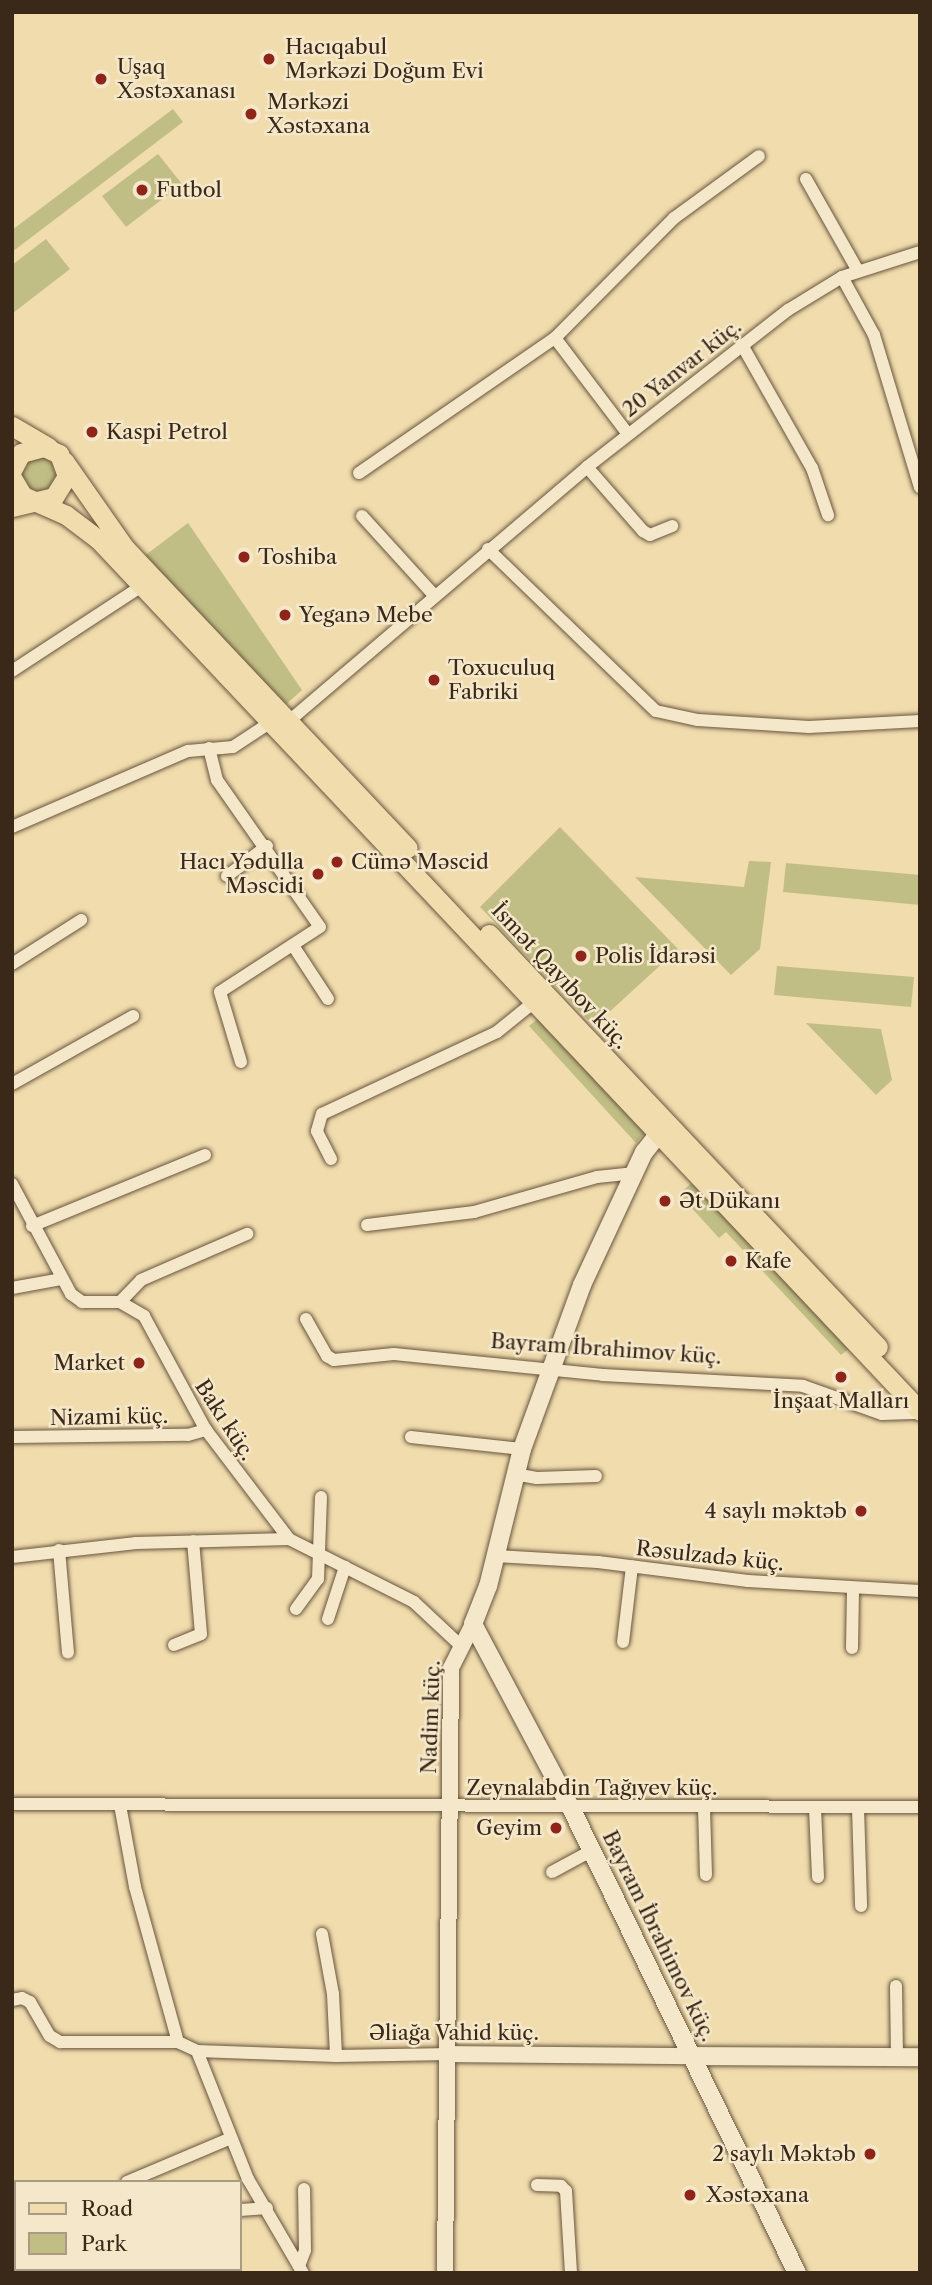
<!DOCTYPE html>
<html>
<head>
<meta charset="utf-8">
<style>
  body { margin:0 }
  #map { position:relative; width:932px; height:2285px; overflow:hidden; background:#f0dcad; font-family:"Libre Caslon Text",serif }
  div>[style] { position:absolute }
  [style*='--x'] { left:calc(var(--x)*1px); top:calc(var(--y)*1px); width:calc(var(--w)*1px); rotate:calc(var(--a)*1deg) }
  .green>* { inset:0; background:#c1be85 }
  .round { border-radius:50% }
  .roads { filter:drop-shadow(0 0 2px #68553e) drop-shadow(0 0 2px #68553e) }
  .minor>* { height:12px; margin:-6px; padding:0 6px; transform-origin:6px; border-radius:6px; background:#f5e8ca }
  .tertiary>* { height:16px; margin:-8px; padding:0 8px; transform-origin:8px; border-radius:8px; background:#f5e8ca }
  .secondary>* { height:18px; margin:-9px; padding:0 9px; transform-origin:9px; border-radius:9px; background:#f5e8ca }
  .primary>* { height:19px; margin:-9.5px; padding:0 9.5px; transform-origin:9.5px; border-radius:9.5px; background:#f0dcad }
  .dots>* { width:19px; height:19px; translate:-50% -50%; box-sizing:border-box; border:4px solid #f5e8ca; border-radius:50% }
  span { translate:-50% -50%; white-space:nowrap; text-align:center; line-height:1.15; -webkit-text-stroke:5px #f5e8ca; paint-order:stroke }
  .poi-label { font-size:21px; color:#3a2819 }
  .left { translate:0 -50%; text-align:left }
  .right { translate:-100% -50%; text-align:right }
  .street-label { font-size:21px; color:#3a2819 }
  .frame { position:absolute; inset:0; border:14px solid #3a2819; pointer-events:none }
  .legend { position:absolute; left:14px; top:2180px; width:228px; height:91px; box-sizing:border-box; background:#f5e8ca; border:2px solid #aa9b83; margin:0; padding:9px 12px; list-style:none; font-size:21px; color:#3a2819 }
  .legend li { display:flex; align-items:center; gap:14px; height:35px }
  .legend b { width:35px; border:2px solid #aa9b83 }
</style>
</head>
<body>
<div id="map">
  <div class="green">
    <div style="clip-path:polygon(173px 109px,183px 122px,12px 252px,12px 230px)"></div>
    <div style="clip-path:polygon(158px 154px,182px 184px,126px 227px,102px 196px)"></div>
    <div style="clip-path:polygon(46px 239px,70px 269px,13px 313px,12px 265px)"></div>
    <div class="round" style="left:22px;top:457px;width:34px;height:34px"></div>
    <div style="clip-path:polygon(188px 523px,302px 690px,283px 707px,143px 557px)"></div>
    <div style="clip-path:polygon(560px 827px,678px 949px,594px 1026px,480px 907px)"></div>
    <div style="clip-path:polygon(749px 861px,771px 862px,760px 949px,731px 975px,635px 877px,744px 887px)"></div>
    <div style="clip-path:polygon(786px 863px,920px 875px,920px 905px,783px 892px)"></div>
    <div style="clip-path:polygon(777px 966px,914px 977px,911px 1007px,774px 995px)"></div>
    <div style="clip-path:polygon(539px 1018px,645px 1132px,636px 1143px,529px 1026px)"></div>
    <div style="clip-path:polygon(806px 1023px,881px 1029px,892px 1080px,876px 1095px)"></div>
    <div style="clip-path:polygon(694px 1181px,850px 1348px,841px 1355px,726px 1232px,719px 1238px,679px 1194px)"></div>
  </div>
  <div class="roads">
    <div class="minor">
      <div style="--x:806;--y:179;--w:106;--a:60.5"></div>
      <div style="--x:842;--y:277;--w:66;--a:61.1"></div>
      <div style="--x:874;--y:335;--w:159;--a:73.2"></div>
      <div style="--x:555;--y:338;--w:121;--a:52.8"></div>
      <div style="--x:742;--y:345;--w:142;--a:60.4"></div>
      <div style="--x:812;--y:468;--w:50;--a:71.2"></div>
      <div style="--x:587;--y:467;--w:85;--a:48.8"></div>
      <div style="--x:643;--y:531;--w:8;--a:30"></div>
      <div style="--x:650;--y:535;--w:24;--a:-22"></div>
      <div style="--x:359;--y:473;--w:238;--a:-34.6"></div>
      <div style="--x:555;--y:338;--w:169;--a:-45.2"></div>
      <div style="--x:674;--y:218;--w:105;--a:-36.1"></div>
      <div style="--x:362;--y:516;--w:105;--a:47.7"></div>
      <div style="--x:488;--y:549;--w:233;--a:44"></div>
      <div style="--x:656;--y:711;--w:43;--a:12.1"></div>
      <div style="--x:698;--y:720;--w:111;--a:3.6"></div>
      <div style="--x:809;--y:727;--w:111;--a:-3.1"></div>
      <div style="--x:12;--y:671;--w:155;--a:-33.2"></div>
      <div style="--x:289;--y:721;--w:392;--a:-40.4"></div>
      <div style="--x:587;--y:467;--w:255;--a:-38"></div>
      <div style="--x:788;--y:310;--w:63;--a:-31.4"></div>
      <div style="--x:842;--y:277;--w:82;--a:-17.8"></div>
      <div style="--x:209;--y:748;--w:33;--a:76"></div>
      <div style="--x:217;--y:780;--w:179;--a:55"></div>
      <div style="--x:320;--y:927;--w:119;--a:147"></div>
      <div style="--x:220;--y:992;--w:73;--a:73.3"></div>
      <div style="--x:12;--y:827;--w:192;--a:-23.4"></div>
      <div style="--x:188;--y:751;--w:45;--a:-5.1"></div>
      <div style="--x:233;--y:747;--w:45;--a:-33.3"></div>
      <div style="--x:227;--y:876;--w:50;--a:-36.9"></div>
      <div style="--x:294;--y:947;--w:62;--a:56.8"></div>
      <div style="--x:12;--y:964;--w:82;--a:-32.5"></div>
      <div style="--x:12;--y:1084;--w:139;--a:-29.3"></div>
      <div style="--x:331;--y:1159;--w:31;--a:-117"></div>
      <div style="--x:317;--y:1131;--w:18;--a:-74"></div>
      <div style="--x:322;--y:1114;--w:193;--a:-25.1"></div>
      <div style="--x:497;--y:1032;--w:48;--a:-39"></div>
      <div style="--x:12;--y:1184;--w:125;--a:61.8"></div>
      <div style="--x:71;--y:1294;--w:14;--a:36"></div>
      <div style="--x:82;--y:1302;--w:38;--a:0"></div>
      <div style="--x:120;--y:1302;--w:28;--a:30"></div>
      <div style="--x:144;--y:1316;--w:130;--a:61.5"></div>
      <div style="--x:206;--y:1430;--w:137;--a:52.7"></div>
      <div style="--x:289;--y:1539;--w:140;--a:26.7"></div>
      <div style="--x:414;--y:1602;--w:62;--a:43"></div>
      <div style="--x:367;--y:1225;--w:108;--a:-6.9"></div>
      <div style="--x:474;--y:1212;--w:128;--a:-15.9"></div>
      <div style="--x:597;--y:1177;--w:36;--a:-6"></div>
      <div style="--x:32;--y:1226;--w:187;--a:-22.3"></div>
      <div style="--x:12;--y:1288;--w:51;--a:-10.2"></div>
      <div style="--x:120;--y:1302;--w:30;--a:-46"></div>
      <div style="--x:141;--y:1280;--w:116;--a:-23.5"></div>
      <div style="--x:306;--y:1319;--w:43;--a:60.4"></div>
      <div style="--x:327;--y:1356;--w:8;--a:30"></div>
      <div style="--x:334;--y:1360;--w:60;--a:-5.7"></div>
      <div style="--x:394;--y:1354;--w:210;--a:5.7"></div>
      <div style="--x:603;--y:1375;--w:200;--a:3.1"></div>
      <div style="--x:803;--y:1386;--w:84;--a:19.5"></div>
      <div style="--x:882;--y:1414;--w:38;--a:-2"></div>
      <div style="--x:12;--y:1437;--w:176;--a:-0.7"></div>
      <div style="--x:188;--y:1435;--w:19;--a:-16"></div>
      <div style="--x:411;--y:1437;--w:112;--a:6.2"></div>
      <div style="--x:514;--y:1474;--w:23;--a:10"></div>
      <div style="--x:537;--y:1478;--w:59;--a:-1.9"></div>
      <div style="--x:59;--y:1550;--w:103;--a:85"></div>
      <div style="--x:496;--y:1556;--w:102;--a:3.4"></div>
      <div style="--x:598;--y:1562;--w:151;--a:7.2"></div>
      <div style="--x:748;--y:1581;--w:172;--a:3.3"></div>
      <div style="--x:12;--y:1557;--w:125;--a:-6.4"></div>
      <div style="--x:136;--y:1543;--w:153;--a:-1.5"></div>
      <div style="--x:296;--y:1609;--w:37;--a:-54"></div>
      <div style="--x:318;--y:1579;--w:82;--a:-87.9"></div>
      <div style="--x:328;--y:1619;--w:55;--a:-71.9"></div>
      <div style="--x:623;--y:1642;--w:76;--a:-83.2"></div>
      <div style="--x:174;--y:1645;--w:29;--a:-22"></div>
      <div style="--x:201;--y:1634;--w:93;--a:-94.9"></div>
      <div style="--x:852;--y:1648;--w:60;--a:-89"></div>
      <div style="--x:12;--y:1804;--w:908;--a:0.19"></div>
      <div style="--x:120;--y:1805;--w:83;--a:79.6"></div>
      <div style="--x:135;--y:1887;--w:161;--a:74.5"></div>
      <div style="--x:704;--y:1808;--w:67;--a:88.3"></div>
      <div style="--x:815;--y:1808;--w:69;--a:87.5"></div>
      <div style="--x:858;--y:1808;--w:98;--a:88.2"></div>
      <div style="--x:552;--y:1872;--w:44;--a:-28.3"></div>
      <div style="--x:322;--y:1934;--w:61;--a:79.6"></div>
      <div style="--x:333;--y:1994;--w:62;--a:87.2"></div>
      <div style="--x:896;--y:1986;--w:71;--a:89.2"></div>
      <div style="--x:12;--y:2000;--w:10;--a:-11"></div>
      <div style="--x:22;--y:1998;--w:9;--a:27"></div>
      <div style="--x:30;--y:2002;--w:39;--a:60"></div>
      <div style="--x:50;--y:2036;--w:12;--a:31"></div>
      <div style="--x:60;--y:2042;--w:118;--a:0"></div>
      <div style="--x:178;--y:2042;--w:21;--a:25"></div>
      <div style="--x:197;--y:2051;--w:139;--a:2.1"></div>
      <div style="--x:336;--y:2056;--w:114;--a:-1"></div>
      <div style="--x:197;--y:2051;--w:138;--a:68.3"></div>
      <div style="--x:248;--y:2179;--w:109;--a:59.7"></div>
      <div style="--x:127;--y:2182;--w:113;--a:-22.9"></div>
      <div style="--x:537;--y:2185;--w:24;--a:2"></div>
      <div style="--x:561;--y:2186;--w:7;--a:45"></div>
      <div style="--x:566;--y:2191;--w:82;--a:86.5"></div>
      <div style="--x:240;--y:2210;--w:27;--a:-4"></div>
      <div style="--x:299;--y:2266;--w:17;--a:-69"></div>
      <div style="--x:305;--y:2250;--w:61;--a:-90.9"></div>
    </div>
    <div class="tertiary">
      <div style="--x:450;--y:2054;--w:243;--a:0.5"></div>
      <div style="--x:445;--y:2273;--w:605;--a:-89.43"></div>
      <div style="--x:451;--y:1668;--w:49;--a:-63.4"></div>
    </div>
    <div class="secondary">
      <div style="--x:667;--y:1123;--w:37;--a:128"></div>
      <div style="--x:644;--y:1152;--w:147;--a:115"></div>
      <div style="--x:582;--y:1285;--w:175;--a:110.1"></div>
      <div style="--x:522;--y:1449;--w:141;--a:103.9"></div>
      <div style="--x:488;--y:1586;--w:41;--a:111.5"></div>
      <div style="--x:473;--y:1624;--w:208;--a:62"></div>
      <div style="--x:571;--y:1808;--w:517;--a:64.08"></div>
      <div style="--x:693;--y:2056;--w:227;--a:0.3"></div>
    </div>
    <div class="primary">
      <div style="--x:12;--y:426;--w:42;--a:30.3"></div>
      <div style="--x:64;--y:461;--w:106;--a:55"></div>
      <div style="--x:125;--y:548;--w:412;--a:46.7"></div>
      <div style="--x:12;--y:470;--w:19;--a:-62"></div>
      <div style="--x:21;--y:453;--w:24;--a:-15"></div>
      <div style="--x:44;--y:447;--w:17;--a:25"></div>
      <div style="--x:59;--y:454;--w:23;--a:70"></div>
      <div style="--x:67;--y:476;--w:25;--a:122"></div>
      <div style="--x:54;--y:497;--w:43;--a:166.6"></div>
      <div style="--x:12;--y:478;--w:21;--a:59"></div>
      <div style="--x:23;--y:496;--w:47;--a:23.8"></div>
      <div style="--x:66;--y:515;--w:40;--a:37"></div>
      <div style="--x:98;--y:539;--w:1198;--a:46.69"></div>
      <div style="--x:489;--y:934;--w:567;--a:46.71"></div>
    </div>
  </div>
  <div class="dots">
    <div style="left:269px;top:59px;background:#8f2418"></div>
    <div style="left:101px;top:79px;background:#8f2418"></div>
    <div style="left:251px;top:114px;background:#8f2418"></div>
    <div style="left:142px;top:190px;background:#8f2418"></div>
    <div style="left:92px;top:432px;background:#8f2418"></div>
    <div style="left:244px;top:557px;background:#8f2418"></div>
    <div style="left:285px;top:615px;background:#8f2418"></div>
    <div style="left:434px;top:680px;background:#8f2418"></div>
    <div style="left:337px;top:862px;background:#8f2418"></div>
    <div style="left:318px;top:874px;background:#8f2418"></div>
    <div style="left:581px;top:956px;background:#8f2418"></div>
    <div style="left:665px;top:1201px;background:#8f2418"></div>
    <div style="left:731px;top:1261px;background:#8f2418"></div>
    <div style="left:139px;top:1363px;background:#8f2418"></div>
    <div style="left:841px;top:1377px;background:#8f2418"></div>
    <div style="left:861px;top:1511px;background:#8f2418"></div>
    <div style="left:556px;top:1828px;background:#8f2418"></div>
    <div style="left:870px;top:2154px;background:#8f2418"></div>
    <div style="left:690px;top:2195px;background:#8f2418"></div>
  </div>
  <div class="poi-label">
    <span class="left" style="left:285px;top:59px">Hacıqabul<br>Mərkəzi Doğum Evi</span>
    <span class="left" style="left:117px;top:79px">Uşaq<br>Xəstəxanası</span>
    <span class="left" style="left:267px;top:114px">Mərkəzi<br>Xəstəxana</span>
    <span class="left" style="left:156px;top:190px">Futbol</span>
    <span class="left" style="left:106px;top:432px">Kaspi Petrol</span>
    <span class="left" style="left:258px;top:557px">Toshiba</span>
    <span class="left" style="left:299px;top:615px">Yeganə Mebe</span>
    <span class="left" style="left:448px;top:680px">Toxuculuq<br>Fabriki</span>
    <span class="right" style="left:304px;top:874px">Hacı Yədulla<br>Məscidi</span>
    <span class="left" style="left:351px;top:862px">Cümə Məscid</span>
    <span class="left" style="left:595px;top:956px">Polis İdarəsi</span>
    <span class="left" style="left:679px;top:1201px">Ət Dükanı</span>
    <span class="left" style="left:745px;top:1261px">Kafe</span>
    <span class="right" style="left:125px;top:1363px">Market</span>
    <span style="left:841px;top:1401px">İnşaat Malları</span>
    <span class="right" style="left:847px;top:1511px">4 saylı məktəb</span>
    <span class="right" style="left:542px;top:1828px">Geyim</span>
    <span class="right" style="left:856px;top:2154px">2 saylı Məktəb</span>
    <span class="left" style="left:706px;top:2195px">Xəstəxana</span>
  </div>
  <div class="street-label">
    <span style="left:682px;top:368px;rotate:-38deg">20 Yanvar küç.</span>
    <span style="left:560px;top:976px;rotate:47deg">İsmət Qayıbov küç.</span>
    <span style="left:606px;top:1349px;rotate:4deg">Bayram İbrahimov küç.</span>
    <span style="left:109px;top:1417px;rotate:-1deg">Nizami küç.</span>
    <span style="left:225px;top:1420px;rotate:57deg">Bakı küç.</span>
    <span style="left:710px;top:1556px;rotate:6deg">Rəsulzadə küç.</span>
    <span style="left:431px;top:1717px;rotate:-88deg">Nadim küç.</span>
    <span style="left:592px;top:1788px">Zeynalabdin Tağıyev küç.</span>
    <span style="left:659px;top:1936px;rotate:64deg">Bayram İbrahimov küç.</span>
    <span style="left:454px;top:2033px">Əliağa Vahid küç.</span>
  </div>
  <div class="frame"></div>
  <ul class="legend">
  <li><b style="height:9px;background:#f0dcad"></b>Road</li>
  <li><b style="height:19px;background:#c1be85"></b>Park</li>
  </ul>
</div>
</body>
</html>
